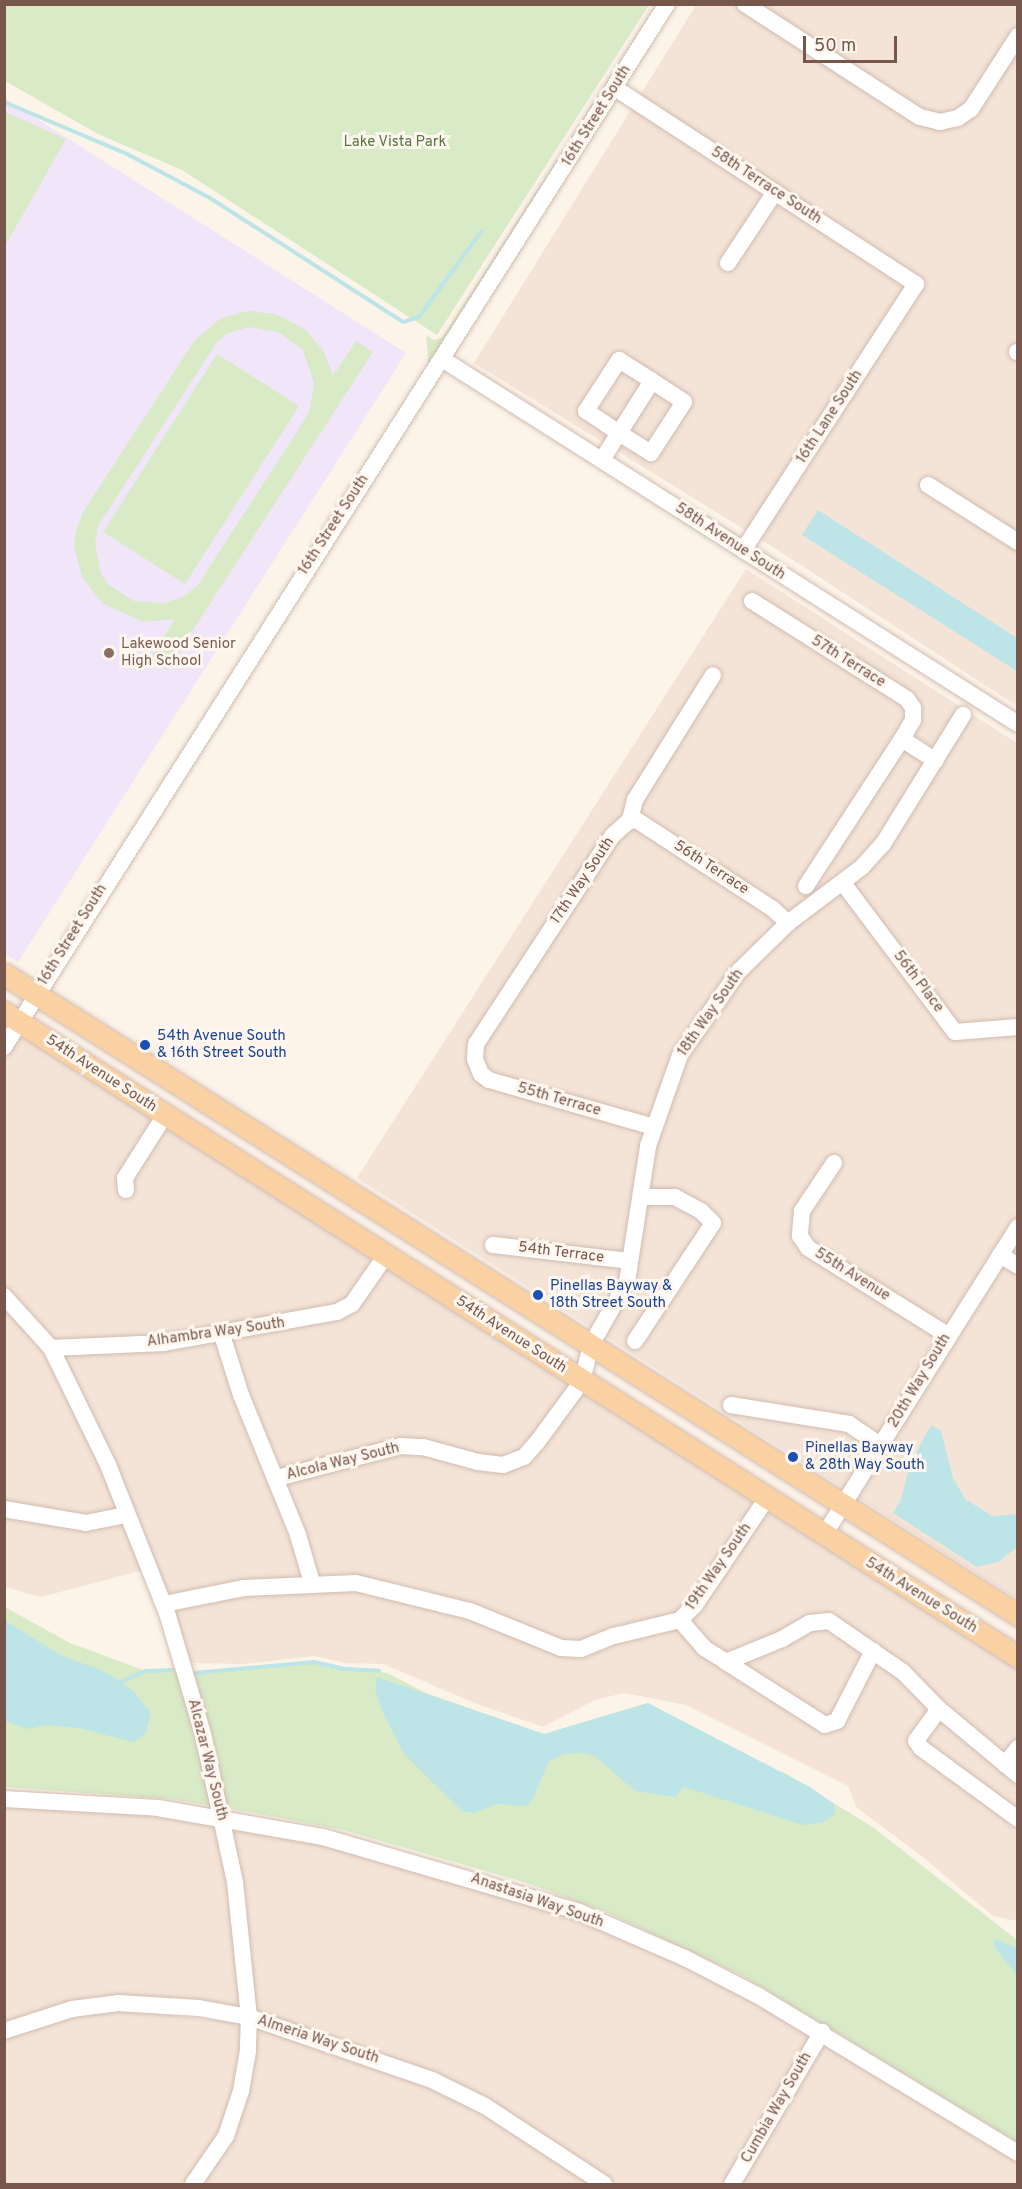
<!DOCTYPE html>
<html>
<head>
<meta charset="utf-8">
<style>
  body { margin:0 }
  #map { position:relative; width:1022px; height:2189px; overflow:hidden; background:#fcf3e9; font-family:Overpass,sans-serif }
  div>[style] { position:absolute }
  [style*='--x'] { left:calc(var(--x)*1px); top:calc(var(--y)*1px); width:calc(var(--w)*1px); rotate:calc(var(--a)*1deg) }
  .residential>* { inset:0; background:#f4e4d7 }
  .education>* { inset:0; background:#f0e5f9 }
  .green>* { inset:0; background:#d9eac7 }
  .water>* { inset:0; background:#bde4e6 }
  .stream>* { height:4px; margin:-2px; padding:0 2px; transform-origin:2px; border-radius:2px; background:#bde4e6 }
  .roads { filter:drop-shadow(0 0 2px #d1bcb1) drop-shadow(0 0 2px #d1bcb1) }
  .minor>* { height:16px; margin:-8px; padding:0 8px; transform-origin:8px; border-radius:8px; background:#fff }
  .major>* { height:21px; margin:-10.5px; padding:0 10.5px; transform-origin:10.5px; border-radius:10.5px; background:#fad1a3 }
  .dots>* { width:16px; height:16px; translate:-50% -50%; box-sizing:border-box; border:3px solid #fff7ef; border-radius:50% }
  span { translate:-50% -50%; white-space:nowrap; text-align:center; line-height:1.15; -webkit-text-stroke:6px #fff7ef; paint-order:stroke }
  .street-label { font-size:15px; color:#77574c }
  .park-label { font-size:15px; color:#567741 }
  .education-label { font-size:15px; color:#785e54 }
  .left { translate:0 -50%; text-align:left }
  .transit-label { font-size:15px; color:#164399 }
  .frame { position:absolute; inset:0; border:6px solid #77574c; pointer-events:none }
  .scale { position:absolute; left:803px; top:36px; width:94px; height:27px; box-sizing:border-box; border:3px solid #77574c; border-top:0; padding-left:8px; font-size:18px; line-height:21px; white-space:nowrap; color:#77574c; -webkit-text-stroke:4px #fff7ef; paint-order:stroke }
</style>
</head>
<body>
<div id="map">
  <div class="residential">
    <div style="clip-path:polygon(696px 5px,1017px 5px,1017px 706px,776px 549px,474px 363px)"></div>
    <div style="clip-path:polygon(746px 569px,1017px 743px,1017px 1599px,357px 1178px)"></div>
    <div style="clip-path:polygon(21px 1031px,156px 1118px,119px 1179px,121px 1198px,134px 1195px,132px 1179px,167px 1125px,376px 1258px,348px 1299px,336px 1305px,164px 1336px,56px 1341px,5px 1287px,4px 1061px)"></div>
    <div style="clip-path:polygon(387px 1265px,572px 1383px,521px 1451px,503px 1457px,480px 1455px,426px 1440px,282px 1470px,248px 1392px,231px 1340px,340px 1318px)"></div>
    <div style="clip-path:polygon(4px 1306px,46px 1353px,102px 1468px,118px 1510px,87px 1515px,5px 1502px)"></div>
    <div style="clip-path:polygon(217px 1343px,303px 1576px,243px 1581px,168px 1596px,114px 1461px,63px 1355px,163px 1350px)"></div>
    <div style="clip-path:polygon(583px 1390px,757px 1501px,690px 1601px,677px 1614px,581px 1642px,563px 1641px,473px 1604px,409px 1586px,358px 1576px,318px 1575px,287px 1483px,401px 1454px,421px 1454px,502px 1472px)"></div>
    <div style="clip-path:polygon(768px 1508px,1017px 1666px,1017px 1921px,993px 1916px,919px 1854px,857px 1808px,848px 1786px,686px 1705px,624px 1693px,595px 1700px,543px 1727px,477px 1704px,383px 1664px,346px 1663px,314px 1656px,242px 1664px,189px 1663px,173px 1609px,244px 1595px,355px 1590px,467px 1618px,558px 1655px,669px 1632px)"></div>
    <div style="clip-path:polygon(5px 1517px,86px 1530px,123px 1523px,143px 1570px,41px 1597px,5px 1587px)"></div>
    <div style="clip-path:polygon(5px 1806px,157px 1815px,217px 1825px,228px 1884px,241px 2008px,120px 1996px,72px 2002px,5px 2024px)"></div>
    <div style="clip-path:polygon(232px 1827px,321px 1844px,577px 1919px,682px 1964px,813px 2035px,725px 2184px,617px 2184px,489px 2100px,436px 2073px,255px 2011px,242px 1881px)"></div>
    <div style="clip-path:polygon(118px 2010px,242px 2023px,235px 2090px,220px 2133px,195px 2173px,184px 2184px,5px 2184px,4px 2039px,73px 2016px)"></div>
    <div style="clip-path:polygon(255px 2027px,429px 2086px,481px 2112px,590px 2184px,202px 2184px,232px 2138px)"></div>
    <div style="clip-path:polygon(824px 2042px,1017px 2161px,1017px 2184px,740px 2184px)"></div>
  </div>
  <div class="education">
    <div style="clip-path:polygon(4px 98px,406px 353px,18px 962px,4px 953px)"></div>
  </div>
  <div class="green">
    <div style="clip-path:polygon(4px 5px,5px 4px,649px 5px,437px 335px,182px 170px,98px 134px,5px 81px)"></div>
    <div style="clip-path:polygon(656px 5px,659px 5px,429px 368px,426px 335px,434px 340px,442px 338px)"></div>
    <div style="clip-path:polygon(5px 112px,66px 139px,5px 246px)"></div>
    <div style="clip-path:polygon(evenodd,248px 311px,276px 314px,306px 330px,324px 352px,333px 376px,356px 341px,373px 352px,167px 670px,150px 658px,175px 619px,143px 622px,102px 603px,82px 577px,74px 546px,76px 531px,83px 512px,195px 340px,221px 318px,248px 311px,249px 327px,279px 332px,303px 350px,314px 383px,309px 413px,198px 585px,183px 597px,164px 603px,134px 601px,109px 585px,101px 574px,95px 544px,98px 526px,217px 342px,228px 333px,249px 327px)"></div>
    <div style="clip-path:polygon(217px 354px,299px 406px,185px 584px,103px 532px)"></div>
    <div style="clip-path:polygon(5px 1607px,70px 1643px,146px 1671px,204px 1674px,314px 1662px,387px 1673px,426px 1693px,544px 1734px,648px 1703px,762px 1765px,785px 1773px,874px 1828px,1017px 1940px,1017px 2142px,743px 1976px,606px 1912px,527px 1883px,343px 1830px,260px 1814px,171px 1799px,5px 1787px)"></div>
  </div>
  <div class="water">
    <div style="clip-path:polygon(818px 510px,1017px 638px,1017px 671px,802px 535px)"></div>
    <div style="clip-path:polygon(931px 1425px,941px 1431px,953px 1478px,965px 1499px,992px 1516px,1017px 1514px,1017px 1547px,998px 1562px,977px 1567px,893px 1513px,901px 1500px,910px 1464px)"></div>
    <div style="clip-path:polygon(4px 1620px,62px 1656px,104px 1671px,132px 1690px,151px 1713px,145px 1734px,134px 1742px,79px 1728px,46px 1725px,28px 1729px,5px 1721px)"></div>
    <div style="clip-path:polygon(377px 1677px,544px 1734px,648px 1703px,810px 1787px,834px 1804px,835px 1814px,824px 1822px,803px 1825px,684px 1787px,675px 1797px,635px 1791px,595px 1756px,584px 1753px,564px 1754px,549px 1761px,532px 1800px,525px 1806px,497px 1804px,474px 1813px,463px 1812px,404px 1754px,382px 1710px,375px 1689px)"></div>
    <div style="clip-path:polygon(993px 1938px,1017px 1948px,1017px 1975px,995px 1948px)"></div>
  </div>
  <div class="stream">
    <div style="--x:4;--y:102;--w:134;--a:22.9"></div>
    <div style="--x:127;--y:154;--w:94;--a:27.9"></div>
    <div style="--x:210;--y:198;--w:229;--a:32.7"></div>
    <div style="--x:403;--y:322;--w:17;--a:-17"></div>
    <div style="--x:419;--y:317;--w:105;--a:-53.9"></div>
    <div style="--x:195;--y:1673;--w:120;--a:-5.3"></div>
    <div style="--x:314;--y:1662;--w:32;--a:13"></div>
    <div style="--x:345;--y:1669;--w:34;--a:3"></div>
    <div style="--x:120;--y:1682;--w:28;--a:-23"></div>
    <div style="--x:146;--y:1671;--w:27;--a:-2"></div>
  </div>
  <div class="roads">
    <div class="minor">
      <div style="--x:745;--y:4;--w:208;--a:32.9"></div>
      <div style="--x:920;--y:117;--w:21;--a:14"></div>
      <div style="--x:940;--y:122;--w:18;--a:-13"></div>
      <div style="--x:958;--y:118;--w:16;--a:-35"></div>
      <div style="--x:971;--y:109;--w:87;--a:-57.2"></div>
      <div style="--x:615;--y:88;--w:359;--a:33.1"></div>
      <div style="--x:916;--y:284;--w:317;--a:123"></div>
      <div style="--x:728;--y:263;--w:85;--a:-56.5"></div>
      <div style="--x:1017;--y:352;--w:1;--a:0"></div>
      <div style="--x:442;--y:359;--w:682;--a:32.36"></div>
      <div style="--x:602;--y:460;--w:32;--a:-58"></div>
      <div style="--x:619;--y:433;--w:40;--a:-146"></div>
      <div style="--x:586;--y:411;--w:61;--a:-57.1"></div>
      <div style="--x:619;--y:360;--w:39;--a:32"></div>
      <div style="--x:652;--y:381;--w:38;--a:33"></div>
      <div style="--x:684;--y:402;--w:61;--a:122.9"></div>
      <div style="--x:651;--y:453;--w:38;--a:-148"></div>
      <div style="--x:619;--y:433;--w:62;--a:-57.6"></div>
      <div style="--x:928;--y:485;--w:107;--a:32.3"></div>
      <div style="--x:752;--y:601;--w:183;--a:32.3"></div>
      <div style="--x:907;--y:699;--w:11;--a:56"></div>
      <div style="--x:913;--y:708;--w:12;--a:90"></div>
      <div style="--x:913;--y:720;--w:22;--a:120"></div>
      <div style="--x:630;--y:820;--w:8;--a:7"></div>
      <div style="--x:638;--y:821;--w:161;--a:33.1"></div>
      <div style="--x:773;--y:909;--w:21;--a:43"></div>
      <div style="--x:843;--y:883;--w:186;--a:53.1"></div>
      <div style="--x:955;--y:1032;--w:63;--a:-4.5"></div>
      <div style="--x:806;--y:886;--w:176;--a:-56.9"></div>
      <div style="--x:902;--y:739;--w:40;--a:32.9"></div>
      <div style="--x:4;--y:1047;--w:1236;--a:-57.56"></div>
      <div style="--x:654;--y:1127;--w:172;--a:-164.1"></div>
      <div style="--x:489;--y:1080;--w:10;--a:-143"></div>
      <div style="--x:481;--y:1074;--w:16;--a:-112"></div>
      <div style="--x:475;--y:1059;--w:15;--a:-86"></div>
      <div style="--x:476;--y:1044;--w:249;--a:-56.8"></div>
      <div style="--x:612;--y:836;--w:24;--a:-42"></div>
      <div style="--x:630;--y:820;--w:21;--a:-76"></div>
      <div style="--x:635;--y:800;--w:147;--a:-58"></div>
      <div style="--x:834;--y:1163;--w:58;--a:123.7"></div>
      <div style="--x:802;--y:1211;--w:25;--a:95"></div>
      <div style="--x:800;--y:1236;--w:14;--a:56"></div>
      <div style="--x:808;--y:1248;--w:164;--a:32"></div>
      <div style="--x:126;--y:1190;--w:12;--a:-95"></div>
      <div style="--x:125;--y:1178;--w:75;--a:-57.6"></div>
      <div style="--x:493;--y:1245;--w:137;--a:6.7"></div>
      <div style="--x:1000;--y:1255;--w:21;--a:31"></div>
      <div style="--x:4;--y:1296;--w:70;--a:47.9"></div>
      <div style="--x:51;--y:1348;--w:113;--a:-2.5"></div>
      <div style="--x:164;--y:1343;--w:176;--a:-10.2"></div>
      <div style="--x:337;--y:1312;--w:17;--a:-28"></div>
      <div style="--x:352;--y:1304;--w:60;--a:-55.2"></div>
      <div style="--x:222;--y:1335;--w:63;--a:72.4"></div>
      <div style="--x:241;--y:1395;--w:151;--a:67.8"></div>
      <div style="--x:298;--y:1535;--w:50;--a:73.7"></div>
      <div style="--x:635;--y:1341;--w:141;--a:-56.5"></div>
      <div style="--x:713;--y:1223;--w:17;--a:-135"></div>
      <div style="--x:701;--y:1211;--w:30;--a:-152"></div>
      <div style="--x:675;--y:1197;--w:33;--a:180"></div>
      <div style="--x:51;--y:1348;--w:130;--a:64"></div>
      <div style="--x:108;--y:1465;--w:159;--a:68.3"></div>
      <div style="--x:167;--y:1613;--w:126;--a:73.4"></div>
      <div style="--x:203;--y:1734;--w:151;--a:77.8"></div>
      <div style="--x:235;--y:1882;--w:136;--a:84.1"></div>
      <div style="--x:249;--y:2017;--w:34;--a:92"></div>
      <div style="--x:248;--y:2051;--w:41;--a:99.9"></div>
      <div style="--x:241;--y:2091;--w:47;--a:108.4"></div>
      <div style="--x:226;--y:2136;--w:58;--a:124.5"></div>
      <div style="--x:731;--y:1405;--w:120;--a:9.1"></div>
      <div style="--x:849;--y:1424;--w:40;--a:34"></div>
      <div style="--x:277;--y:1478;--w:128;--a:-14.5"></div>
      <div style="--x:401;--y:1446;--w:22;--a:3"></div>
      <div style="--x:423;--y:1447;--w:57;--a:15.3"></div>
      <div style="--x:478;--y:1462;--w:25;--a:7"></div>
      <div style="--x:503;--y:1465;--w:22;--a:-21"></div>
      <div style="--x:524;--y:1457;--w:21;--a:-49"></div>
      <div style="--x:538;--y:1441;--w:74;--a:-53.7"></div>
      <div style="--x:582;--y:1381;--w:37;--a:-76"></div>
      <div style="--x:591;--y:1345;--w:73;--a:-60.3"></div>
      <div style="--x:627;--y:1282;--w:138;--a:-81.2"></div>
      <div style="--x:648;--y:1146;--w:96;--a:-70.6"></div>
      <div style="--x:680;--y:1055;--w:103;--a:-54.9"></div>
      <div style="--x:739;--y:971;--w:69;--a:-44.4"></div>
      <div style="--x:788;--y:923;--w:93;--a:-37.1"></div>
      <div style="--x:862;--y:867;--w:31;--a:-48"></div>
      <div style="--x:883;--y:844;--w:152;--a:-58.2"></div>
      <div style="--x:4;--y:1509;--w:83;--a:9.7"></div>
      <div style="--x:86;--y:1523;--w:41;--a:-11.3"></div>
      <div style="--x:824;--y:1535;--w:364;--a:-57.8"></div>
      <div style="--x:164;--y:1604;--w:82;--a:-11.3"></div>
      <div style="--x:244;--y:1588;--w:112;--a:-2.6"></div>
      <div style="--x:356;--y:1583;--w:117;--a:13.8"></div>
      <div style="--x:470;--y:1611;--w:98;--a:22.1"></div>
      <div style="--x:561;--y:1648;--w:20;--a:3"></div>
      <div style="--x:581;--y:1649;--w:35;--a:-22"></div>
      <div style="--x:614;--y:1636;--w:68;--a:-13.6"></div>
      <div style="--x:680;--y:1620;--w:21;--a:-45"></div>
      <div style="--x:695;--y:1605;--w:129;--a:-56.1"></div>
      <div style="--x:680;--y:1620;--w:37;--a:49"></div>
      <div style="--x:704;--y:1648;--w:26;--a:32"></div>
      <div style="--x:726;--y:1662;--w:61;--a:-22.3"></div>
      <div style="--x:782;--y:1639;--w:32;--a:-30"></div>
      <div style="--x:810;--y:1623;--w:19;--a:-6"></div>
      <div style="--x:829;--y:1621;--w:90;--a:34.6"></div>
      <div style="--x:903;--y:1672;--w:52;--a:45.8"></div>
      <div style="--x:939;--y:1709;--w:86;--a:39.8"></div>
      <div style="--x:1005;--y:1764;--w:21;--a:-51"></div>
      <div style="--x:726;--y:1662;--w:117;--a:32.5"></div>
      <div style="--x:825;--y:1725;--w:13;--a:-18"></div>
      <div style="--x:837;--y:1721;--w:79;--a:-62.8"></div>
      <div style="--x:939;--y:1709;--w:39;--a:126"></div>
      <div style="--x:916;--y:1741;--w:9;--a:54"></div>
      <div style="--x:921;--y:1748;--w:120;--a:36.2"></div>
      <div style="--x:1005;--y:1764;--w:17;--a:40"></div>
      <div style="--x:4;--y:1799;--w:154;--a:3.3"></div>
      <div style="--x:158;--y:1808;--w:168;--a:10"></div>
      <div style="--x:323;--y:1837;--w:267;--a:16.3"></div>
      <div style="--x:579;--y:1912;--w:116;--a:23.5"></div>
      <div style="--x:685;--y:1958;--w:81;--a:27.2"></div>
      <div style="--x:757;--y:1995;--w:305;--a:31.2"></div>
      <div style="--x:4;--y:2031;--w:71;--a:-17.9"></div>
      <div style="--x:72;--y:2009;--w:46;--a:-7.4"></div>
      <div style="--x:118;--y:2003;--w:81;--a:3.5"></div>
      <div style="--x:199;--y:2008;--w:51;--a:10.2"></div>
      <div style="--x:249;--y:2017;--w:194;--a:19"></div>
      <div style="--x:432;--y:2080;--w:59;--a:26.1"></div>
      <div style="--x:485;--y:2106;--w:142;--a:33.2"></div>
      <div style="--x:732;--y:2184;--w:177;--a:-59.4"></div>
    </div>
    <div class="major">
      <div style="--x:4;--y:974;--w:1200;--a:32.3"></div>
      <div style="--x:4;--y:1012;--w:1202;--a:32.46"></div>
    </div>
  </div>
  <div class="dots">
    <div style="left:109px;top:653px;background:#8d6e63"></div>
    <div style="left:145px;top:1045px;background:#1a4fb4"></div>
    <div style="left:538px;top:1295px;background:#1a4fb4"></div>
    <div style="left:793px;top:1457px;background:#1a4fb4"></div>
  </div>
  <div class="street-label">
    <span style="left:597px;top:116px;rotate:-58deg">16th Street South</span>
    <span style="left:766px;top:186px;rotate:33deg">58th Terrace South</span>
    <span style="left:830px;top:417px;rotate:-57deg">16th Lane South</span>
    <span style="left:334px;top:525px;rotate:-57deg">16th Street South</span>
    <span style="left:730px;top:542px;rotate:33deg">58th Avenue South</span>
    <span style="left:848px;top:662px;rotate:32deg">57th Terrace</span>
    <span style="left:711px;top:868px;rotate:33deg">56th Terrace</span>
    <span style="left:583px;top:881px;rotate:-56deg">17th Way South</span>
    <span style="left:73px;top:935px;rotate:-58deg">16th Street South</span>
    <span style="left:918px;top:982px;rotate:53deg">56th Place</span>
    <span style="left:711px;top:1013px;rotate:-55deg">18th Way South</span>
    <span style="left:101px;top:1074px;rotate:33deg">54th Avenue South</span>
    <span style="left:559px;top:1100px;rotate:16deg">55th Terrace</span>
    <span style="left:561px;top:1253px;rotate:7deg">54th Terrace</span>
    <span style="left:852px;top:1275px;rotate:32deg">55th Avenue</span>
    <span style="left:216px;top:1333px;rotate:-8deg">Alhambra Way South</span>
    <span style="left:511px;top:1335px;rotate:33deg">54th Avenue South</span>
    <span style="left:920px;top:1381px;rotate:-59deg">20th Way South</span>
    <span style="left:343px;top:1462px;rotate:-14deg">Alcola Way South</span>
    <span style="left:719px;top:1567px;rotate:-55deg">19th Way South</span>
    <span style="left:921px;top:1596px;rotate:32deg">54th Avenue South</span>
    <span style="left:207px;top:1760px;rotate:76deg">Alcazar Way South</span>
    <span style="left:537px;top:1901px;rotate:19deg">Anastasia Way South</span>
    <span style="left:318px;top:2040px;rotate:18deg">Almeria Way South</span>
    <span style="left:777px;top:2108px;rotate:-60deg">Cumbia Way South</span>
  </div>
  <div class="park-label">
    <span style="left:395px;top:143px">Lake Vista Park</span>
  </div>
  <div class="education-label">
    <span class="left" style="left:121px;top:653px">Lakewood Senior<br>High School</span>
  </div>
  <div class="transit-label">
    <span class="left" style="left:157px;top:1045px">54th Avenue South<br>&amp; 16th Street South</span>
    <span class="left" style="left:550px;top:1295px">Pinellas Bayway &amp;<br>18th Street South</span>
    <span class="left" style="left:805px;top:1457px">Pinellas Bayway<br>&amp; 28th Way South</span>
  </div>
  <div class="frame"></div>
  <div class="scale">50 m</div>
</div>
</body>
</html>
